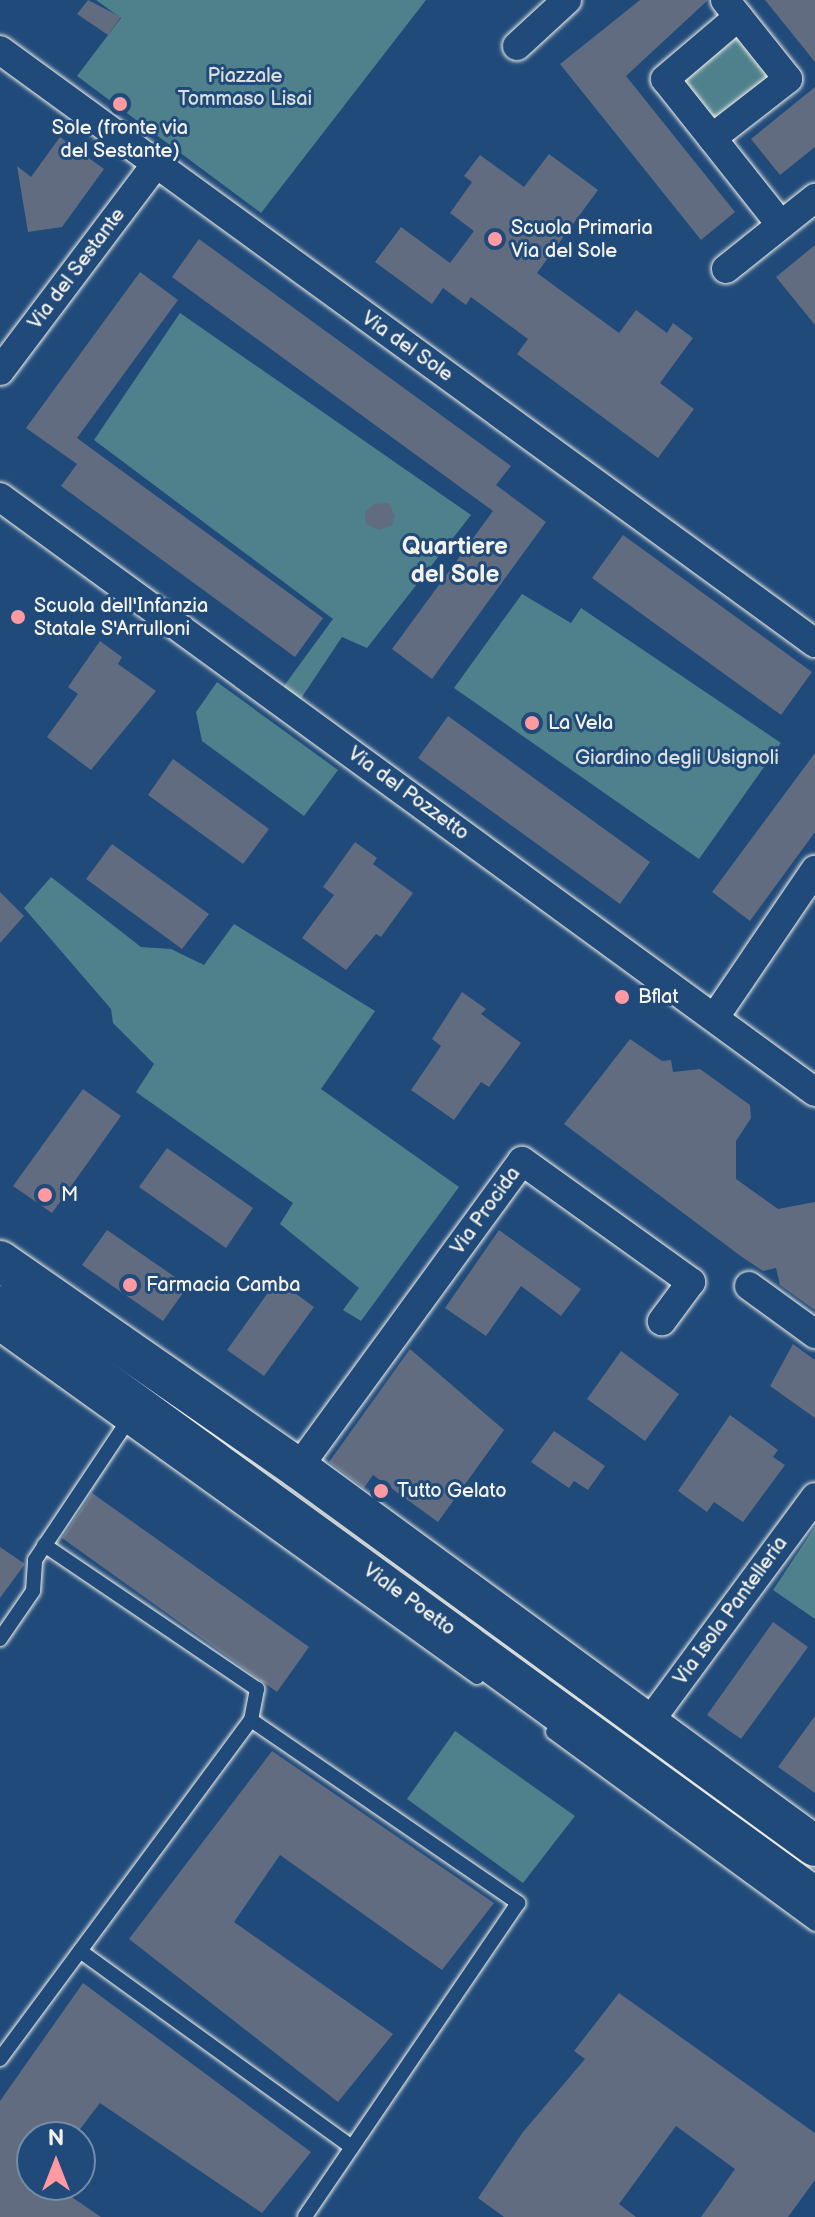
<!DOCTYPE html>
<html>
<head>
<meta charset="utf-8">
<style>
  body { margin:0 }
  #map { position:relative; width:815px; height:2217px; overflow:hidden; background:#1f4a7a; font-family:"Balsamiq Sans",sans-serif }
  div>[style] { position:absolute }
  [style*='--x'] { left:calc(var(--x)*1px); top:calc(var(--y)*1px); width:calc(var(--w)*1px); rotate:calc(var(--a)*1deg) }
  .green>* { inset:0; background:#4f818d }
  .building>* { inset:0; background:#616c81 }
  .roads { filter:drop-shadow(0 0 2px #f4f1e8) drop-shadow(0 0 2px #f4f1e8) }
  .service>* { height:14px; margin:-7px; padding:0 7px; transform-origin:7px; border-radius:7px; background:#1f4a7a }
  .minor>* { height:28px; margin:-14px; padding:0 14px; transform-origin:14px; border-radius:14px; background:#1f4a7a }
  .secondary>* { height:40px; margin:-20px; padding:0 20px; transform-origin:20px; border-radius:20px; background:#1f4a7a }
  .dots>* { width:22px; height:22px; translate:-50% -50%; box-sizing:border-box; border:4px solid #1f4a7a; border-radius:50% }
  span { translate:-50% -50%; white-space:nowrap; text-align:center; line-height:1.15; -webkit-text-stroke:6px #1f4a7a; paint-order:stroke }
  .park-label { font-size:20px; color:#dbe0da }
  .poi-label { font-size:20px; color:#f4f1e8 }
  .left { translate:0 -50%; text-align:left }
  .street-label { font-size:20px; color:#f4f1e8 }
  .quarter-label { font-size:24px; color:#f4f1e8; font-weight:700 }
  .north { position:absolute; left:16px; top:2121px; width:80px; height:80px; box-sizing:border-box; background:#1f4a7a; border:2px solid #748da6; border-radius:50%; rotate:0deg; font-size:22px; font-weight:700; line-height:32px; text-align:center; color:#f4f1e8 }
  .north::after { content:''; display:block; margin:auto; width:28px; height:36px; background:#ff9aa2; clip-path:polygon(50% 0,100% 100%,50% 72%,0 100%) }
</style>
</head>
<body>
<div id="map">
  <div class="green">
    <div style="clip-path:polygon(96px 0,426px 0,261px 213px,77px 76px,121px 18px)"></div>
    <div style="clip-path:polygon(738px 25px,781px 78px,712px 130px,673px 79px)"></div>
    <div style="clip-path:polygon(180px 313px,471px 515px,367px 648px,342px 637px,298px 703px,281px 690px,333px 619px,94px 440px)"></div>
    <div style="clip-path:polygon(522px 594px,571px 623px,581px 608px,781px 743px,699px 859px,454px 688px)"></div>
    <div style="clip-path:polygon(217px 682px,338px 770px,304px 816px,202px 741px,196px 712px)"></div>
    <div style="clip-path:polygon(51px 877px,141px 947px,171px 949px,204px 965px,234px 924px,375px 1011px,321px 1089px,459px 1187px,361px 1321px,343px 1310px,359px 1288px,280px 1224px,293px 1203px,136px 1092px,154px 1064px,113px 1023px,111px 1009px,24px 908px)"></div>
    <div style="clip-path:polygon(815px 1527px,815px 1619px,773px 1590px)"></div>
    <div style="clip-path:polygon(455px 1731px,575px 1816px,523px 1883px,407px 1799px)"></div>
  </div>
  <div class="building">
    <div style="clip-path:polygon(88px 0,121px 17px,108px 35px,77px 14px)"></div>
    <div style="clip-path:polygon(640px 0,708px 0,626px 76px,735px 212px,701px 240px,560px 64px)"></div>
    <div style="clip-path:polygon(765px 0,815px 0,815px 62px)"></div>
    <div style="clip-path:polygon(815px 87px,815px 147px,780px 175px,751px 139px)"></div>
    <div style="clip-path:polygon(60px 137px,104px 169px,62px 227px,28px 232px,17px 166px,31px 177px)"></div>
    <div style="clip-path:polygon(549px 154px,598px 190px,537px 273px,619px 333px,636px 310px,667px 333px,673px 323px,693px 338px,660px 383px,694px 409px,658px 458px,517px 354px,528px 339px,471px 297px,466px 305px,443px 288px,432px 304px,375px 262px,401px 227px,450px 263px,474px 231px,450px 213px,472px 182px,464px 176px,480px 155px,524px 187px)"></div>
    <div style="clip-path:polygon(199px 239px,511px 466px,496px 485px,546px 522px,432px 679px,392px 649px,493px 511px,172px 277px)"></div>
    <div style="clip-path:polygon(815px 245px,815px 325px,776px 277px)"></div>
    <div style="clip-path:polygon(140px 272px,178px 300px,77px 438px,323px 618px,295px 657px,61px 486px,77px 464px,26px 428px)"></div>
    <div style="clip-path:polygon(388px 503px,395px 515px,392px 525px,379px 530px,366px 524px,365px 512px,374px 504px)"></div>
    <div style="clip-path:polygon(623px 535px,812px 672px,781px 715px,592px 578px)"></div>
    <div style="clip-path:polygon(100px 641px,122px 657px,118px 664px,156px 691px,91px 770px,47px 737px,78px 694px,68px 687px)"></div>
    <div style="clip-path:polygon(448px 716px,650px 862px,620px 904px,418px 758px)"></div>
    <div style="clip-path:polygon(815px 753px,815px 832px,750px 921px,712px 892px)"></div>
    <div style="clip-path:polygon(173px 759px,269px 829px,243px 864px,148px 795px)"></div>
    <div style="clip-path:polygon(355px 842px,377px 858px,373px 864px,413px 893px,381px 937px,376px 934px,346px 970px,302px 938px,334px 895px,323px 887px)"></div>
    <div style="clip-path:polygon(112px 844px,209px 914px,182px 949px,86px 879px)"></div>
    <div style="clip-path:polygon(0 892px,24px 916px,0 943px)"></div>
    <div style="clip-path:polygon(462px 992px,486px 1009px,481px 1014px,521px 1043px,489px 1087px,481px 1082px,454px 1120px,411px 1090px,441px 1046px,432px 1039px)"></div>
    <div style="clip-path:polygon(630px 1039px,662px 1061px,671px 1060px,673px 1072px,700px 1069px,750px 1105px,751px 1118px,736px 1141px,736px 1179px,778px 1209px,815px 1202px,815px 1310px,780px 1285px,776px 1268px,763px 1271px,742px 1257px,564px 1124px)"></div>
    <div style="clip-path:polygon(83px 1089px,121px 1116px,52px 1213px,13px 1186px)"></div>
    <div style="clip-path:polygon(167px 1148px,253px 1208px,226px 1248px,139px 1187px)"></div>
    <div style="clip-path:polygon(107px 1230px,188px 1286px,163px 1321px,82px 1265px)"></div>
    <div style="clip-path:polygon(499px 1230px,581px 1289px,561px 1316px,521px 1286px,486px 1336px,445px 1308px)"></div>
    <div style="clip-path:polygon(277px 1280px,314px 1307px,264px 1376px,227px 1350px)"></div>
    <div style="clip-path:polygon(793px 1344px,815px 1360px,815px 1418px,770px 1386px)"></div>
    <div style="clip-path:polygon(410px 1349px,504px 1430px,438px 1522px,373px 1475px,364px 1488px,329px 1462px)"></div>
    <div style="clip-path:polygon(621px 1351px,679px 1394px,645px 1441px,587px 1399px)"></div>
    <div style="clip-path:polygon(730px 1415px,778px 1450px,773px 1457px,785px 1465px,743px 1522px,714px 1502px,707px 1512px,678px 1491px)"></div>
    <div style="clip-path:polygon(554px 1431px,605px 1466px,588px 1490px,574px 1481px,569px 1488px,531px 1462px)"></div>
    <div style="clip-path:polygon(92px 1493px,309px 1647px,277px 1692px,62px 1538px)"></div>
    <div style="clip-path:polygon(0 1547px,25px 1564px,0 1598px)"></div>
    <div style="clip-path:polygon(773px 1622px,808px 1647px,741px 1739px,707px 1715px)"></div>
    <div style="clip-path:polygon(815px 1716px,815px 1793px,778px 1767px)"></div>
    <div style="clip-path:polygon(272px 1751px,494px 1903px,442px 1970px,280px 1855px,234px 1922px,393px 2034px,338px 2102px,129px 1939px)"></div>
    <div style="clip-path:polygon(83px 1983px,311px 2152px,262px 2213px,100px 2103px,74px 2137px,32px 2137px,32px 2185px,54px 2185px,101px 2217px,0 2217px,0 2101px)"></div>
    <div style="clip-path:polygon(619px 1993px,815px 2133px,815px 2180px,788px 2217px,701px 2217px,735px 2169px,676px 2126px,619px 2204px,636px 2217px,504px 2217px,478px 2198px,523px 2132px,585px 2059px,574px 2051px)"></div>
  </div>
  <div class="roads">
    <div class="service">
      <div style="--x:0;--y:1335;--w:587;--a:35.64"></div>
      <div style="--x:0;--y:1639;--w:58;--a:-55.5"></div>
      <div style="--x:33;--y:1591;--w:31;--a:-86"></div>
      <div style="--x:35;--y:1560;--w:169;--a:-56.3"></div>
      <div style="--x:251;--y:1720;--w:324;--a:34.4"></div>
      <div style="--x:518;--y:1903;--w:379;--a:124.2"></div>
      <div style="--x:553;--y:1732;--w:325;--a:36.2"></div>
      <div style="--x:80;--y:1951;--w:335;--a:35.8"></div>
      <div style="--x:0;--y:2059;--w:422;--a:-53.5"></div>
      <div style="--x:251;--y:1720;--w:32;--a:-79"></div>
      <div style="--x:257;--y:1689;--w:257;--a:-145.9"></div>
    </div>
    <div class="minor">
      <div style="--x:725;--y:0;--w:101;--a:51.4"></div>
      <div style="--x:788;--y:79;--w:96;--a:142.2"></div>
      <div style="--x:712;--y:138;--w:111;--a:51.6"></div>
      <div style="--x:517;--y:46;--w:68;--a:-42.6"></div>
      <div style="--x:0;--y:50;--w:1008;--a:36.04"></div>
      <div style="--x:712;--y:138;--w:75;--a:-128.5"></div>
      <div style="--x:665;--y:79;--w:96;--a:-40.3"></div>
      <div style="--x:726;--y:269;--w:114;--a:-38.6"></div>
      <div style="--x:0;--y:371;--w:256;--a:-53"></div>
      <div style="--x:0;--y:497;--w:1009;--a:36.13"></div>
      <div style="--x:715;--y:1017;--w:178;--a:-55.8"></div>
      <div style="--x:749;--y:1286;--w:82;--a:36"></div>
      <div style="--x:298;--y:1468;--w:380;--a:-53.9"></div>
      <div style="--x:522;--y:1161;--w:208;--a:35.6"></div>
      <div style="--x:691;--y:1282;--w:49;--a:126.6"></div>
      <div style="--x:647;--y:1725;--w:283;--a:-53.6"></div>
    </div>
    <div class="secondary">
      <div style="--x:0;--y:1261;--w:363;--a:34.8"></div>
      <div style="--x:298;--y:1468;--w:640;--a:36.17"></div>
      <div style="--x:0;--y:1306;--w:1007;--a:35.99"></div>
    </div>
  </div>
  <div class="dots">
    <div style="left:120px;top:104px;background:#ff9aa2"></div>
    <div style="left:495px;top:239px;background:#ff9aa2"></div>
    <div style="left:18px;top:617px;background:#ff9aa2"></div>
    <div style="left:532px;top:723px;background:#ff9aa2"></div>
    <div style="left:622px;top:997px;background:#ff9aa2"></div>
    <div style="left:45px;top:1195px;background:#ff9aa2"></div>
    <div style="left:130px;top:1285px;background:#ff9aa2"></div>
    <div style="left:381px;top:1491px;background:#ff9aa2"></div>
  </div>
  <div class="park-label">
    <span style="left:245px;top:88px">Piazzale<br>Tommaso Lisai</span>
    <span style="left:677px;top:758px">Giardino degli Usignoli</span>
  </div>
  <div class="poi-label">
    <span style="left:120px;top:140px">Sole (fronte via<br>del Sestante)</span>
    <span class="left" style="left:511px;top:240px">Scuola Primaria<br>Via del Sole</span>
    <span class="left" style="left:34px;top:618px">Scuola dell'Infanzia<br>Statale S'Arrulloni</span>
    <span class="left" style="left:548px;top:723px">La Vela</span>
    <span class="left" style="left:638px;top:997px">Bflat</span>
    <span class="left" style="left:61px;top:1195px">M</span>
    <span class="left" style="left:146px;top:1285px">Farmacia Camba</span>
    <span class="left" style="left:397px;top:1491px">Tutto Gelato</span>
  </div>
  <div class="street-label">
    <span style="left:77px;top:269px;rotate:-53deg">Via del Sestante</span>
    <span style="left:407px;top:347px;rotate:35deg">Via del Sole</span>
    <span style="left:408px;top:794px;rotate:36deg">Via del Pozzetto</span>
    <span style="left:486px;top:1211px;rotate:-54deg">Via Procida</span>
    <span style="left:409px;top:1600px;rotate:36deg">Viale Poetto</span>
    <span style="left:731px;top:1611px;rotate:-54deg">Via Isola Pantelleria</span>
  </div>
  <div class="quarter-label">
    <span style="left:455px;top:561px">Quartiere<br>del Sole</span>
  </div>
  <div class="north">N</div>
</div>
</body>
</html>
